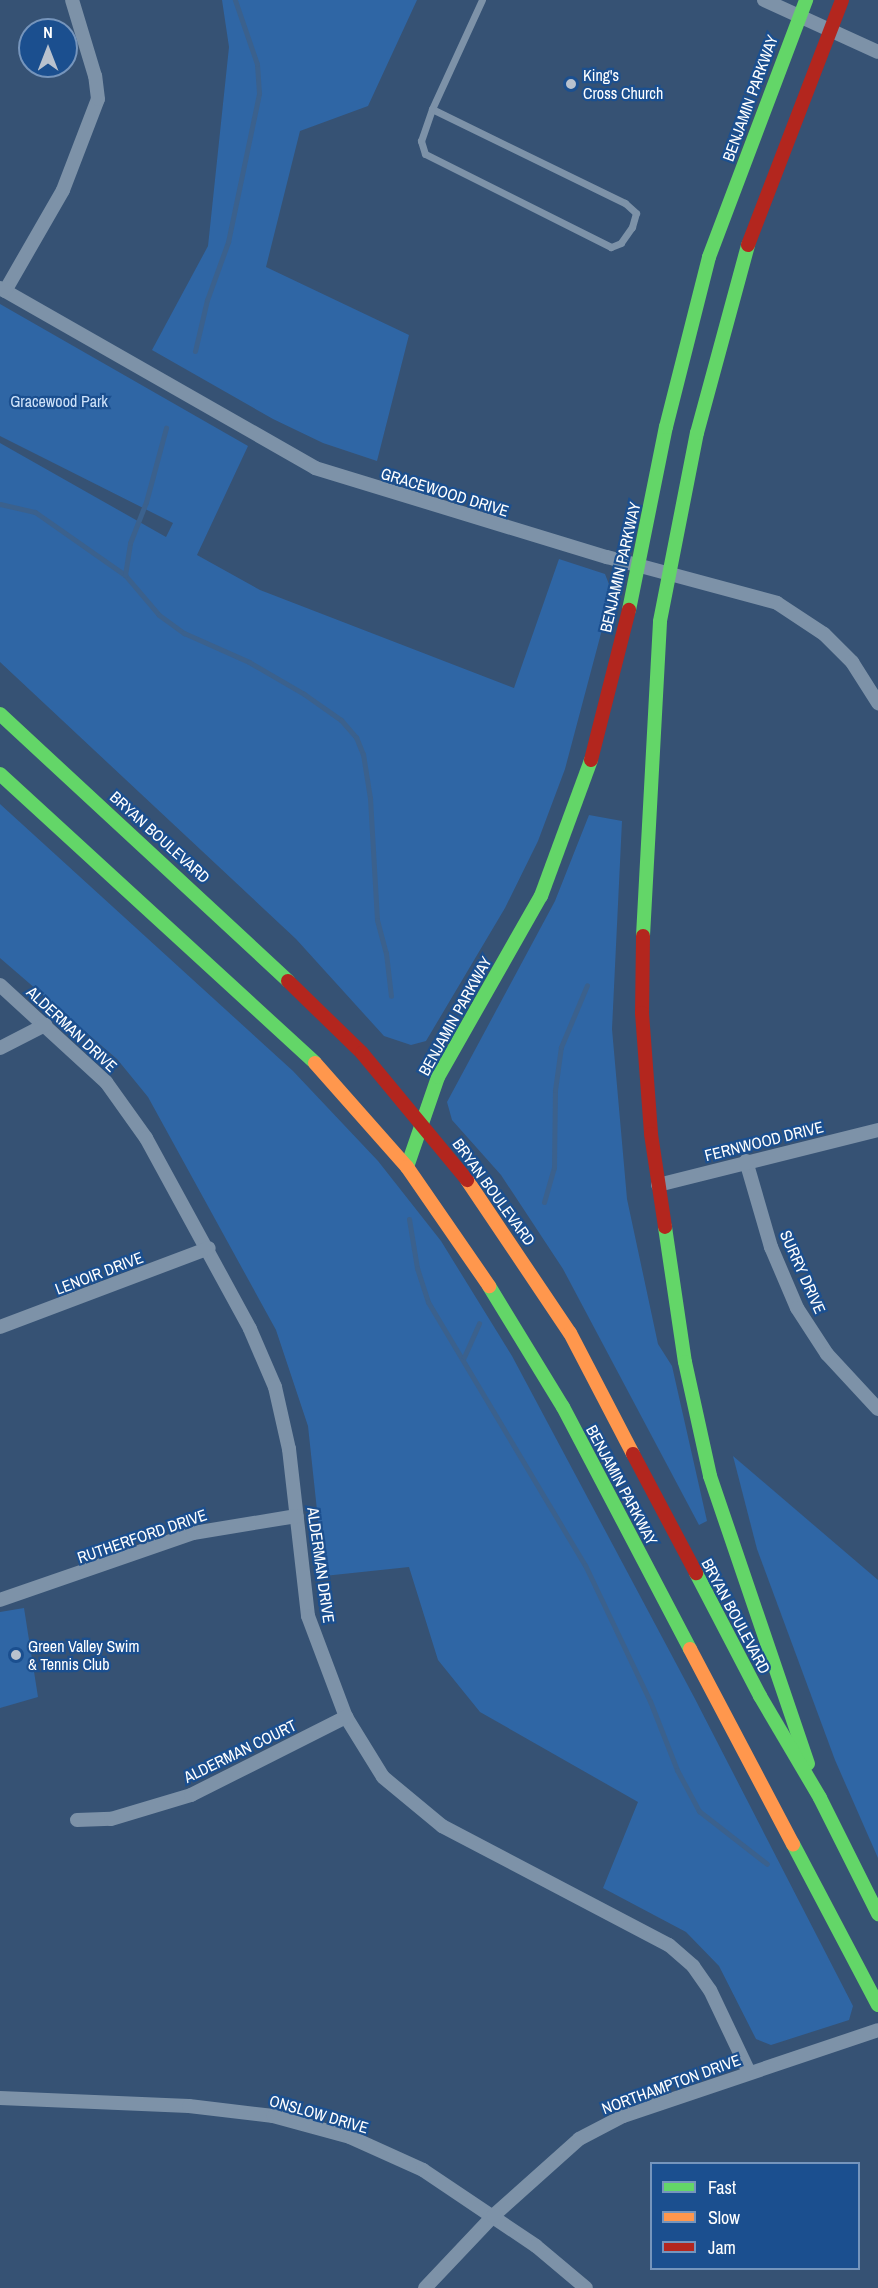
<!DOCTYPE html>
<html>
<head>
<meta charset="utf-8">
<style>
  body { margin:0 }
  #map { position:relative; width:878px; height:2288px; overflow:hidden; background:#365274; font-family:"Archivo Narrow",sans-serif }
  div>[style] { position:absolute }
  [style*='--x'] { left:calc(var(--x)*1px); top:calc(var(--y)*1px); width:calc(var(--w)*1px); rotate:calc(var(--a)*1deg) }
  .green>* { inset:0; background:#2f66a5 }
  .stream>* { height:5px; margin:-2.5px; padding:0 2.5px; transform-origin:2.5px; border-radius:2.5px; background:#3b618d }
  .lane>* { height:7px; margin:-3.5px; padding:0 3.5px; transform-origin:3.5px; border-radius:3.5px; background:#7d92a8 }
  .street>* { height:14px; margin:-7px; padding:0 7px; transform-origin:7px; border-radius:7px; background:#7d92a8 }
  .fast>* { height:14px; margin:-7px; padding:0 7px; transform-origin:7px; border-radius:7px; background:#63d668 }
  .slow>* { height:14px; margin:-7px; padding:0 7px; transform-origin:7px; border-radius:7px; background:#ff974d }
  .jam>* { height:14px; margin:-7px; padding:0 7px; transform-origin:7px; border-radius:7px; background:#b3261e }
  .dots>* { width:16px; height:16px; translate:-50% -50%; box-sizing:border-box; border:3px solid #1b4f8f; border-radius:50% }
  span { translate:-50% -50%; white-space:nowrap; text-align:center; line-height:1.15; -webkit-text-stroke:4.5px #1b4f8f; paint-order:stroke }
  .poi-label { font-size:16px; color:#fff }
  .left { translate:0 -50%; text-align:left }
  .street-label { font-size:16px; color:#fff }
  .park-label { font-size:16px; color:#cfe3fa }
  .legend { position:absolute; left:650px; top:2162px; width:210px; height:108px; box-sizing:border-box; background:#1b4f8f; border:2px solid #7695bc; margin:0; padding:8px 10px; list-style:none; font-size:18px; color:#fff }
  .legend li { display:flex; align-items:center; gap:12px; height:30px }
  .legend b { width:30px; border:2px solid #7695bc }
  .north { position:absolute; left:18px; top:18px; width:60px; height:60px; box-sizing:border-box; background:#1b4f8f; border:2px solid #7695bc; border-radius:50%; rotate:0deg; font-size:16px; font-weight:700; line-height:24px; text-align:center; color:#fff }
  .north::after { content:''; display:block; margin:auto; width:21px; height:27px; background:#b9c2ce; clip-path:polygon(50% 0,100% 100%,50% 72%,0 100%) }
</style>
</head>
<body>
<div id="map">
  <div class="green">
    <div style="clip-path:polygon(222px 0,417px 0,368px 106px,300px 131px,266px 267px,409px 335px,377px 461px,323px 443px,273px 419px,152px 350px,208px 246px,229px 47px)"></div>
    <div style="clip-path:polygon(0 304px,248px 446px,197px 555px,260px 590px,514px 688px,559px 559px,605px 574px,612px 592px,565px 769px,538px 841px,505px 908px,426px 1041px,411px 1045px,384px 1036px,296px 939px,0 662px,0 443px,166px 537px,173px 523px,0 436px)"></div>
    <div style="clip-path:polygon(0 804px,293px 1071px,378px 1161px,441px 1241px,512px 1356px,694px 1697px,853px 2006px,849px 2020px,771px 2045px,756px 2039px,719px 1966px,686px 1932px,603px 1888px,638px 1802px,480px 1712px,438px 1660px,409px 1567px,324px 1576px,308px 1426px,276px 1330px,148px 1097px,117px 1059px,0 958px)"></div>
    <div style="clip-path:polygon(589px 815px,622px 821px,612px 1029px,627px 1199px,658px 1344px,672px 1366px,707px 1521px,699px 1525px,563px 1269px,501px 1175px,452px 1120px,447px 1102px,555px 901px)"></div>
    <div style="clip-path:polygon(733px 1456px,878px 1580px,878px 1858px,835px 1760px,757px 1549px)"></div>
    <div style="clip-path:polygon(24px 1608px,38px 1697px,0 1708px,0 1612px)"></div>
  </div>
  <div class="stream">
    <div style="--x:195;--y:351;--w:52;--a:-76.8"></div>
    <div style="--x:207;--y:300;--w:62;--a:-70.1"></div>
    <div style="--x:228;--y:242;--w:152;--a:-78.2"></div>
    <div style="--x:259;--y:93;--w:29;--a:-94"></div>
    <div style="--x:257;--y:64;--w:68;--a:-109"></div>
    <div style="--x:0;--y:504;--w:36;--a:13"></div>
    <div style="--x:35;--y:512;--w:110;--a:35"></div>
    <div style="--x:125;--y:575;--w:52;--a:49.6"></div>
    <div style="--x:159;--y:615;--w:31;--a:36"></div>
    <div style="--x:184;--y:633;--w:71;--a:24"></div>
    <div style="--x:249;--y:662;--w:64;--a:30.2"></div>
    <div style="--x:304;--y:694;--w:45;--a:35.1"></div>
    <div style="--x:341;--y:720;--w:23;--a:49"></div>
    <div style="--x:356;--y:737;--w:18;--a:68"></div>
    <div style="--x:363;--y:754;--w:45;--a:81"></div>
    <div style="--x:370;--y:798;--w:122;--a:86.7"></div>
    <div style="--x:377;--y:920;--w:34;--a:75"></div>
    <div style="--x:386;--y:953;--w:43;--a:83.4"></div>
    <div style="--x:125;--y:575;--w:32;--a:-81"></div>
    <div style="--x:130;--y:543;--w:44;--a:-68.7"></div>
    <div style="--x:146;--y:502;--w:77;--a:-74.9"></div>
    <div style="--x:544;--y:1202;--w:35;--a:-74"></div>
    <div style="--x:554;--y:1168;--w:78;--a:-89.3"></div>
    <div style="--x:555;--y:1090;--w:43;--a:-82.1"></div>
    <div style="--x:561;--y:1047;--w:67;--a:-67.2"></div>
    <div style="--x:409;--y:1219;--w:50;--a:80.7"></div>
    <div style="--x:417;--y:1268;--w:36;--a:72"></div>
    <div style="--x:428;--y:1302;--w:306;--a:59.2"></div>
    <div style="--x:585;--y:1565;--w:151;--a:64.5"></div>
    <div style="--x:650;--y:1701;--w:74;--a:68.6"></div>
    <div style="--x:677;--y:1770;--w:47;--a:61.8"></div>
    <div style="--x:699;--y:1811;--w:86;--a:37.9"></div>
    <div style="--x:464;--y:1357;--w:37;--a:-66"></div>
  </div>
  <div class="lane">
    <div style="--x:432;--y:109;--w:215;--a:26"></div>
    <div style="--x:625;--y:203;--w:15;--a:42"></div>
    <div style="--x:636;--y:213;--w:15;--a:106"></div>
    <div style="--x:632;--y:227;--w:19;--a:125"></div>
    <div style="--x:621;--y:243;--w:11;--a:158"></div>
    <div style="--x:611;--y:247;--w:208;--a:-153.4"></div>
    <div style="--x:425;--y:154;--w:14;--a:-107"></div>
    <div style="--x:421;--y:141;--w:34;--a:-71"></div>
    <div style="--x:432;--y:109;--w:120;--a:-65.4"></div>
  </div>
  <div class="street">
    <div style="--x:764;--y:0;--w:125;--a:24.5"></div>
    <div style="--x:0;--y:288;--w:363;--a:29.7"></div>
    <div style="--x:315;--y:468;--w:305;--a:17"></div>
    <div style="--x:607;--y:557;--w:176;--a:15.1"></div>
    <div style="--x:777;--y:603;--w:56;--a:33.4"></div>
    <div style="--x:824;--y:634;--w:40;--a:45"></div>
    <div style="--x:852;--y:662;--w:49;--a:57.6"></div>
    <div style="--x:5;--y:291;--w:116;--a:-60.1"></div>
    <div style="--x:63;--y:190;--w:97;--a:-69"></div>
    <div style="--x:98;--y:99;--w:23;--a:-97"></div>
    <div style="--x:95;--y:76;--w:79;--a:-106.8"></div>
    <div style="--x:0;--y:985;--w:144;--a:42.5"></div>
    <div style="--x:106;--y:1082;--w:69;--a:54.5"></div>
    <div style="--x:146;--y:1138;--w:217;--a:61.4"></div>
    <div style="--x:250;--y:1329;--w:63;--a:66.7"></div>
    <div style="--x:275;--y:1387;--w:64;--a:77.3"></div>
    <div style="--x:289;--y:1449;--w:168;--a:83.5"></div>
    <div style="--x:308;--y:1616;--w:108;--a:69.4"></div>
    <div style="--x:346;--y:1717;--w:70;--a:58.3"></div>
    <div style="--x:383;--y:1777;--w:77;--a:39.7"></div>
    <div style="--x:442;--y:1826;--w:256;--a:27.7"></div>
    <div style="--x:669;--y:1945;--w:32;--a:41"></div>
    <div style="--x:693;--y:1966;--w:29;--a:55"></div>
    <div style="--x:710;--y:1990;--w:91;--a:64.6"></div>
    <div style="--x:0;--y:1048;--w:51;--a:-27.1"></div>
    <div style="--x:746;--y:1161;--w:90;--a:73.8"></div>
    <div style="--x:771;--y:1247;--w:66;--a:66.9"></div>
    <div style="--x:797;--y:1308;--w:55;--a:56.9"></div>
    <div style="--x:827;--y:1354;--w:75;--a:47.2"></div>
    <div style="--x:658;--y:1185;--w:227;--a:-14"></div>
    <div style="--x:0;--y:1327;--w:223;--a:-20.7"></div>
    <div style="--x:0;--y:1600;--w:204;--a:-19.1"></div>
    <div style="--x:193;--y:1533;--w:105;--a:-9.3"></div>
    <div style="--x:77;--y:1820;--w:34;--a:-2"></div>
    <div style="--x:111;--y:1819;--w:84;--a:-16.7"></div>
    <div style="--x:191;--y:1795;--w:174;--a:-26.7"></div>
    <div style="--x:0;--y:2098;--w:189;--a:2.4"></div>
    <div style="--x:189;--y:2106;--w:85;--a:6.8"></div>
    <div style="--x:273;--y:2116;--w:80;--a:15.3"></div>
    <div style="--x:350;--y:2137;--w:80;--a:24.3"></div>
    <div style="--x:423;--y:2170;--w:136;--a:33.9"></div>
    <div style="--x:536;--y:2246;--w:65;--a:40"></div>
    <div style="--x:425;--y:2288;--w:99;--a:-46.6"></div>
    <div style="--x:493;--y:2216;--w:115;--a:-41.8"></div>
    <div style="--x:579;--y:2139;--w:50;--a:-27.6"></div>
    <div style="--x:623;--y:2116;--w:269;--a:-18.6"></div>
  </div>
  <div class="fast">
    <div style="--x:629;--y:610;--w:187;--a:-78.6"></div>
    <div style="--x:666;--y:427;--w:175;--a:-75.8"></div>
    <div style="--x:709;--y:257;--w:275;--a:-69.3"></div>
    <div style="--x:0;--y:714;--w:393;--a:42.8"></div>
    <div style="--x:0;--y:774;--w:427;--a:42.5"></div>
    <div style="--x:643;--y:936;--w:315;--a:-86.9"></div>
    <div style="--x:660;--y:621;--w:192;--a:-78.9"></div>
    <div style="--x:697;--y:433;--w:195;--a:-74.8"></div>
    <div style="--x:407;--y:1167;--w:95;--a:-71"></div>
    <div style="--x:438;--y:1077;--w:208;--a:-60.4"></div>
    <div style="--x:541;--y:896;--w:145;--a:-69.8"></div>
    <div style="--x:665;--y:1227;--w:136;--a:81.6"></div>
    <div style="--x:685;--y:1362;--w:117;--a:77.6"></div>
    <div style="--x:710;--y:1476;--w:304;--a:71.2"></div>
    <div style="--x:489;--y:1286;--w:142;--a:58.6"></div>
    <div style="--x:563;--y:1407;--w:273;--a:62.3"></div>
    <div style="--x:696;--y:1573;--w:139;--a:62.5"></div>
    <div style="--x:760;--y:1696;--w:118;--a:59.5"></div>
    <div style="--x:820;--y:1798;--w:130;--a:63.4"></div>
    <div style="--x:793;--y:1844;--w:182;--a:62.2"></div>
  </div>
  <div class="slow">
    <div style="--x:315;--y:1063;--w:139;--a:48.5"></div>
    <div style="--x:407;--y:1167;--w:145;--a:55.4"></div>
    <div style="--x:467;--y:1180;--w:184;--a:56.1"></div>
    <div style="--x:570;--y:1333;--w:136;--a:62.5"></div>
    <div style="--x:690;--y:1649;--w:221;--a:62.2"></div>
  </div>
  <div class="jam">
    <div style="--x:748;--y:245;--w:262;--a:-69"></div>
    <div style="--x:591;--y:760;--w:155;--a:-75.8"></div>
    <div style="--x:643;--y:936;--w:77;--a:90.7"></div>
    <div style="--x:642;--y:1013;--w:121;--a:85.7"></div>
    <div style="--x:651;--y:1134;--w:94;--a:81.4"></div>
    <div style="--x:288;--y:981;--w:103;--a:44.2"></div>
    <div style="--x:362;--y:1053;--w:165;--a:50.4"></div>
    <div style="--x:633;--y:1454;--w:135;--a:62.1"></div>
  </div>
  <div class="dots">
    <div style="left:571px;top:84px;background:#b9c2ce"></div>
    <div style="left:16px;top:1655px;background:#b9c2ce"></div>
  </div>
  <div class="poi-label">
    <span class="left" style="left:583px;top:84px">King's<br>Cross Church</span>
    <span class="left" style="left:28px;top:1655px">Green Valley Swim<br>&amp; Tennis Club</span>
  </div>
  <div class="street-label">
    <span style="left:750px;top:98px;rotate:-70deg">BENJAMIN PARKWAY</span>
    <span style="left:445px;top:492px;rotate:17deg">GRACEWOOD DRIVE</span>
    <span style="left:620px;top:567px;rotate:-77deg">BENJAMIN PARKWAY</span>
    <span style="left:160px;top:837px;rotate:42deg">BRYAN BOULEVARD</span>
    <span style="left:455px;top:1016px;rotate:-61deg">BENJAMIN PARKWAY</span>
    <span style="left:72px;top:1029px;rotate:43deg">ALDERMAN DRIVE</span>
    <span style="left:764px;top:1141px;rotate:-14deg">FERNWOOD DRIVE</span>
    <span style="left:494px;top:1192px;rotate:54deg">BRYAN BOULEVARD</span>
    <span style="left:803px;top:1272px;rotate:66deg">SURRY DRIVE</span>
    <span style="left:99px;top:1273px;rotate:-21deg">LENOIR DRIVE</span>
    <span style="left:622px;top:1485px;rotate:62deg">BENJAMIN PARKWAY</span>
    <span style="left:142px;top:1536px;rotate:-19deg">RUTHERFORD DRIVE</span>
    <span style="left:321px;top:1565px;rotate:82deg">ALDERMAN DRIVE</span>
    <span style="left:736px;top:1616px;rotate:62deg">BRYAN BOULEVARD</span>
    <span style="left:240px;top:1751px;rotate:-26deg">ALDERMAN COURT</span>
    <span style="left:671px;top:2084px;rotate:-20deg">NORTHAMPTON DRIVE</span>
    <span style="left:319px;top:2114px;rotate:16deg">ONSLOW DRIVE</span>
  </div>
  <div class="park-label">
    <span style="left:59px;top:401px">Gracewood Park</span>
  </div>
  <ul class="legend">
  <li><b style="height:8px;background:#63d668"></b>Fast</li>
  <li><b style="height:8px;background:#ff974d"></b>Slow</li>
  <li><b style="height:8px;background:#b3261e"></b>Jam</li>
  </ul>
  <div class="north">N</div>
</div>
</body>
</html>
